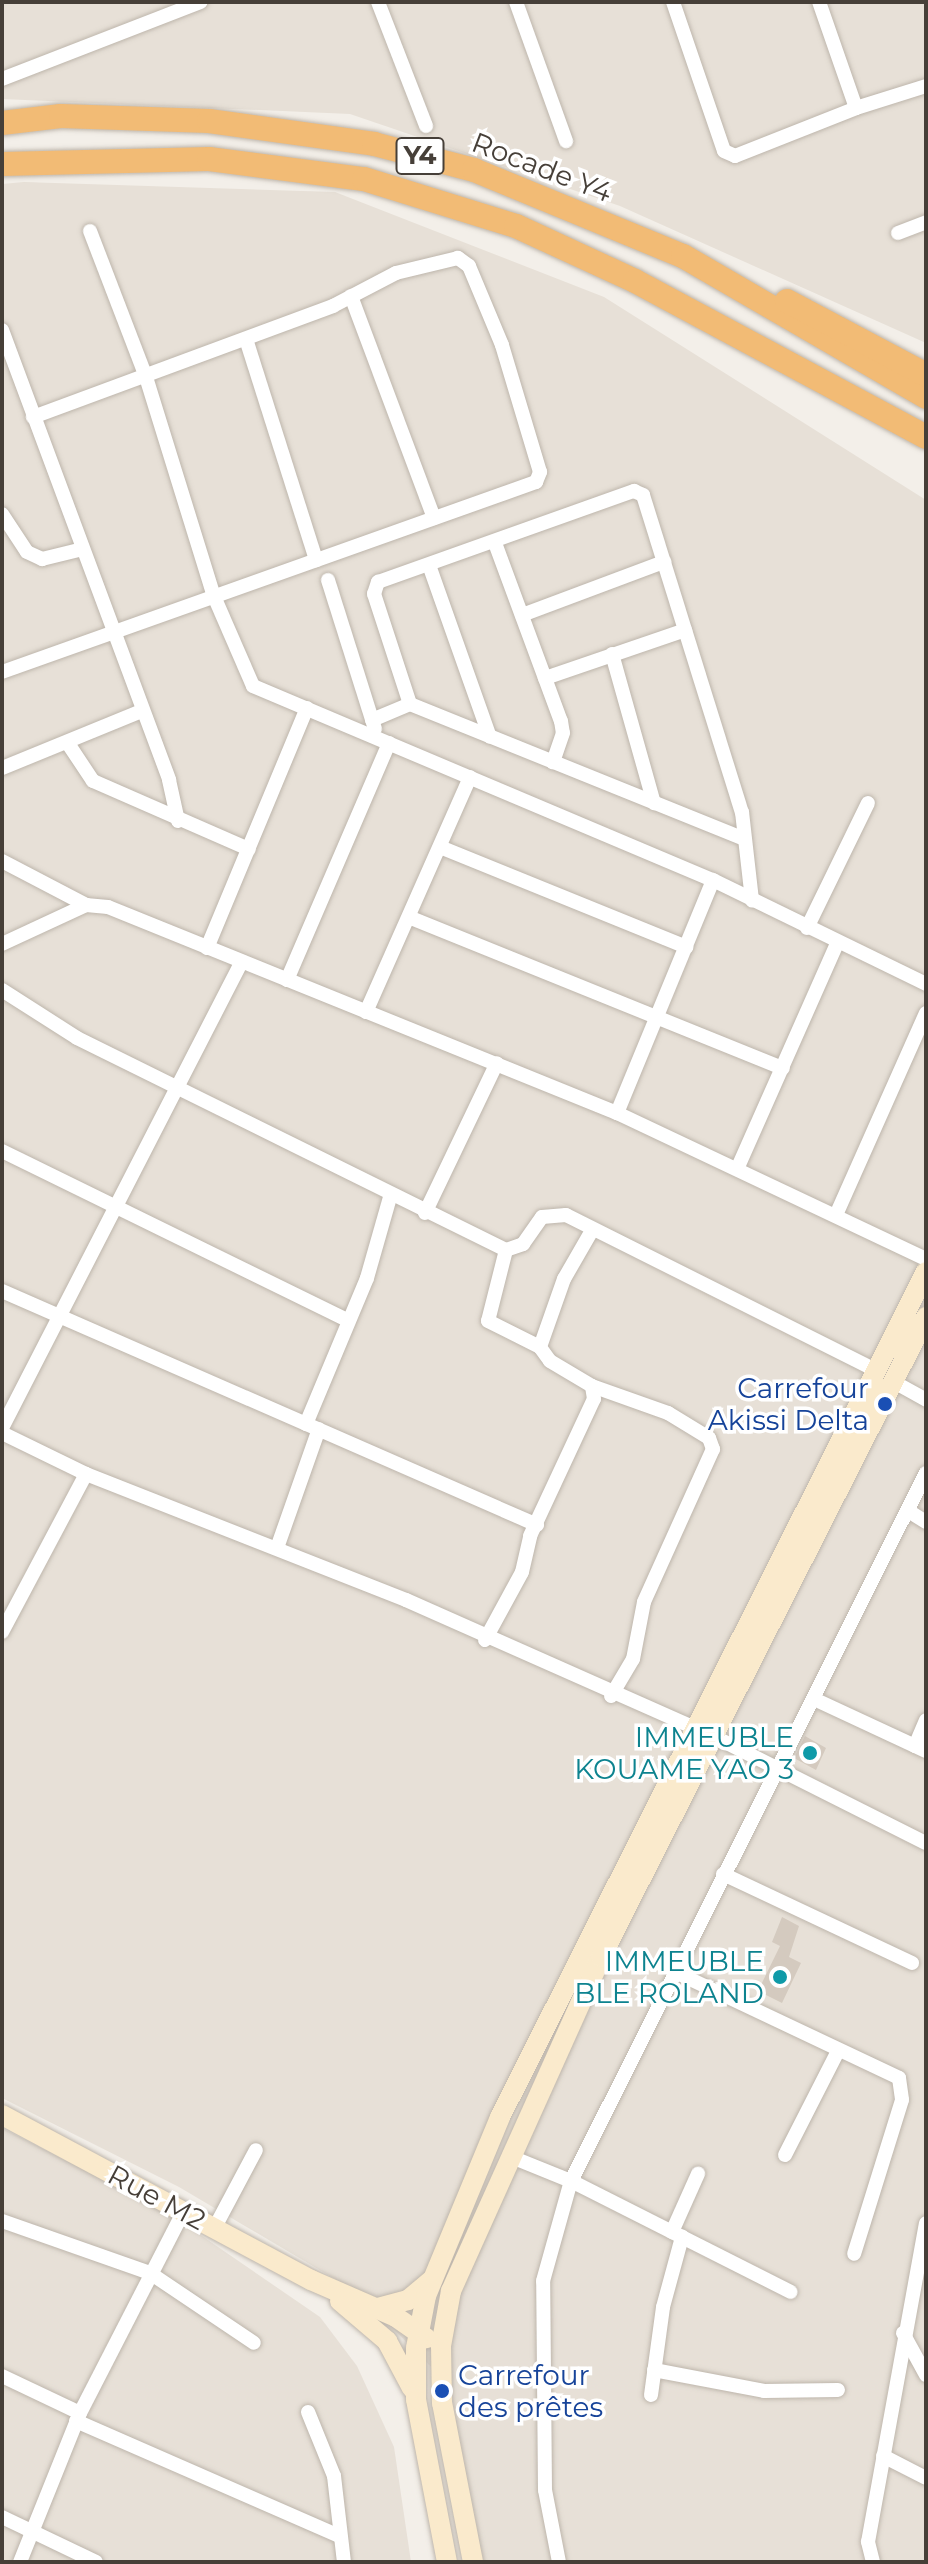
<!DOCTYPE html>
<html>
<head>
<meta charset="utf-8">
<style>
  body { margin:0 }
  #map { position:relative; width:928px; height:2564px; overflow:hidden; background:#f3efe9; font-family:Montserrat,sans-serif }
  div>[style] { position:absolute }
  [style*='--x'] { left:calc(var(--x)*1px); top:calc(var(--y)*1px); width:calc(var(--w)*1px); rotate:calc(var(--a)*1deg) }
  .residential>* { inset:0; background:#e7e0d7 }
  .building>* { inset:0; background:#d4cabf }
  .roads { filter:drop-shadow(0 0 2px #beb6ac) drop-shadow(0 0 2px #beb6ac) }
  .street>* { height:14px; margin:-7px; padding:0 7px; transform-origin:7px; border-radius:7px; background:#fff }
  .secondary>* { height:20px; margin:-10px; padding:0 10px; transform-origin:10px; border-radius:10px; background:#faeacc }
  .highway>* { height:24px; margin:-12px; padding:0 12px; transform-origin:12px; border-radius:12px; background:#f2bb75 }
  .dots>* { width:22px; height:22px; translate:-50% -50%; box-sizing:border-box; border:4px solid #fff; border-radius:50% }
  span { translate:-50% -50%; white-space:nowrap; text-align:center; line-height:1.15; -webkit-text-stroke:7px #fff; paint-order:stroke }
  .shield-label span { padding:2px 6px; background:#fff; border:2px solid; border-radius:6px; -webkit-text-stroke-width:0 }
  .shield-label { font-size:26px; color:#463f38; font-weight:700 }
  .street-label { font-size:28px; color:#463f38 }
  .transit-label { font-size:28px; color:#164399 }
  .right { translate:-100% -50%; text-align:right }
  .left { translate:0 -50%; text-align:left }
  .culture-label { font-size:28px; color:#0d838f }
  .frame { position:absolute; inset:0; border:4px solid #463f38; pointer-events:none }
</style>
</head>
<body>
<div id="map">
  <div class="residential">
    <div style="clip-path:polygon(2px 2px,926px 2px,926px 343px,620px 206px,350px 114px,2px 99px)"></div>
    <div style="clip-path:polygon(24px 182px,335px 192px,604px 297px,926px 500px,926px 2562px,484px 2562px,468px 2508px,451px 2387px,357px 2292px,179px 2187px,2px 2098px,2px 184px)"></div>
    <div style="clip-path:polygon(2px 2128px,167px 2212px,320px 2317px,357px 2366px,394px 2447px,411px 2562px,2px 2562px)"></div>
  </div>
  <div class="building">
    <div style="clip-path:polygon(805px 1736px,826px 1748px,816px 1770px,794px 1758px)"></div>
    <div style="clip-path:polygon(782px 1917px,799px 1926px,789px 1957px,801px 1963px,782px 2003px,758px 1991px,780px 1946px,772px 1942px)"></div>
  </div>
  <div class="roads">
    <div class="street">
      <div style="--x:378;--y:2;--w:133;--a:68.8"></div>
      <div style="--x:516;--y:2;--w:148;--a:70.2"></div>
      <div style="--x:673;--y:2;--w:157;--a:71.1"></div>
      <div style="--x:724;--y:151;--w:12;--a:24"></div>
      <div style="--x:735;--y:156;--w:130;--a:-21.6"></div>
      <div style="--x:856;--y:108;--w:112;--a:-109.2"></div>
      <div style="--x:2;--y:79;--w:213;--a:-21.2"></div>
      <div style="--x:856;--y:108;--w:73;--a:-17.4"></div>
      <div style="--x:90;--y:231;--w:156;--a:69"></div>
      <div style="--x:146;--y:377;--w:227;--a:72.8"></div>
      <div style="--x:213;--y:594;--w:100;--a:66.5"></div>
      <div style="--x:253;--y:686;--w:499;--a:22.9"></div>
      <div style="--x:713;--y:880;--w:237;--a:26"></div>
      <div style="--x:898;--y:233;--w:30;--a:-21"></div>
      <div style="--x:351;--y:296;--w:237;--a:69.5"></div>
      <div style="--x:2;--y:330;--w:480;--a:69.6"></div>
      <div style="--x:169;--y:780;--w:42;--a:77.6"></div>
      <div style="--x:246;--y:339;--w:232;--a:72.4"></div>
      <div style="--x:2;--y:514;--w:45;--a:56.7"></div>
      <div style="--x:27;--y:552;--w:17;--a:25"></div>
      <div style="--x:42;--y:559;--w:42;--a:-13.7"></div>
      <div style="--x:495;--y:543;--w:190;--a:69.7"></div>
      <div style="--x:561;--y:721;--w:12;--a:81"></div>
      <div style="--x:563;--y:733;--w:31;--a:109"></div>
      <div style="--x:429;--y:565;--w:182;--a:70.5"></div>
      <div style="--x:328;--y:580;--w:156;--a:72.5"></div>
      <div style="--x:522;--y:615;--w:152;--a:-20.5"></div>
      <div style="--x:612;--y:654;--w:155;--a:74.3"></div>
      <div style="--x:2;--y:672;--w:567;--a:-19.59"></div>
      <div style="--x:536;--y:482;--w:11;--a:-68"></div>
      <div style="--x:540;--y:472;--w:133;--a:-106.7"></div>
      <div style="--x:502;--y:345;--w:86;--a:-112.7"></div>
      <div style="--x:469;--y:266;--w:14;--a:-144"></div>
      <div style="--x:458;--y:258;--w:64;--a:166.4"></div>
      <div style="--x:396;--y:273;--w:71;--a:152.4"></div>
      <div style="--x:333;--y:306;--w:320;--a:159.7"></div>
      <div style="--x:545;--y:678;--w:148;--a:-18.9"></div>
      <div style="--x:410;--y:704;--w:116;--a:-108.1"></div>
      <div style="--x:374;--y:594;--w:13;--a:-72"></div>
      <div style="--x:378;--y:582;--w:272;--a:-19.6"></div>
      <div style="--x:634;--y:491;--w:10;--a:24"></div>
      <div style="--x:643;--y:495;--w:332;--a:72.7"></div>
      <div style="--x:742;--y:812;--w:89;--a:83.5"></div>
      <div style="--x:372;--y:720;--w:41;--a:-22.8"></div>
      <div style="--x:410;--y:704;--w:358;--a:22"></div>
      <div style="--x:69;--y:745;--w:43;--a:56.3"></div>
      <div style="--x:93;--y:781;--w:170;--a:23.6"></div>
      <div style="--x:2;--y:768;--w:151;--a:-22.2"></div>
      <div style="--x:440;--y:847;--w:266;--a:22.1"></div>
      <div style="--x:2;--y:861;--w:95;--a:27.6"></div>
      <div style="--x:411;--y:918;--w:401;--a:22"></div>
      <div style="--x:807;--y:928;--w:139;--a:-64"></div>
      <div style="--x:2;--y:944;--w:93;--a:-24.9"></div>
      <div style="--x:86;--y:905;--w:22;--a:5"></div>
      <div style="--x:108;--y:907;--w:549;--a:22.03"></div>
      <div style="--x:617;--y:1113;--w:342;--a:25.3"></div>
      <div style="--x:207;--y:948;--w:260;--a:-67.4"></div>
      <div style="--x:287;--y:980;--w:258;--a:-66.7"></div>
      <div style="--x:2;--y:990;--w:89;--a:32.6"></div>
      <div style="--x:77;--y:1038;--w:479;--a:26.3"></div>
      <div style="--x:506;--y:1250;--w:18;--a:-19"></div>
      <div style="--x:523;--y:1244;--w:33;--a:-55"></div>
      <div style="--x:542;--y:1217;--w:24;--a:-5"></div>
      <div style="--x:566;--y:1215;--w:346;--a:26.6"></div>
      <div style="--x:366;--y:1012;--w:257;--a:-66.1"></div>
      <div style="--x:617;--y:1113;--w:252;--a:-67.6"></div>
      <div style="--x:2;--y:1151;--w:386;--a:26.1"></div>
      <div style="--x:738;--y:1167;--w:244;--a:-66.1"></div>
      <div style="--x:425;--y:1213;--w:166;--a:-64.4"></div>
      <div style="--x:836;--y:1215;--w:221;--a:-66"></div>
      <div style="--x:506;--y:1250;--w:73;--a:104.2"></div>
      <div style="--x:488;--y:1321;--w:58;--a:26.6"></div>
      <div style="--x:2;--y:1291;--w:584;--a:23.62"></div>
      <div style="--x:894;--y:1382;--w:37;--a:29"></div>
      <div style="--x:592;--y:1386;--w:81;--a:19.6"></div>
      <div style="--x:668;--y:1413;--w:48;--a:31.4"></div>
      <div style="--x:709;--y:1438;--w:12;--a:70"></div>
      <div style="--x:713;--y:1449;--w:168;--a:114.3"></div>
      <div style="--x:644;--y:1602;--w:58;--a:100.9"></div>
      <div style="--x:633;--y:1659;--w:43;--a:120.7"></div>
      <div style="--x:306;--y:1424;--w:158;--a:-67.3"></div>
      <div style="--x:367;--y:1278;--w:84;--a:-74.1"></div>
      <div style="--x:2;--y:1428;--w:523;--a:-62.8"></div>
      <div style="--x:2;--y:1433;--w:93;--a:26"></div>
      <div style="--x:86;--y:1474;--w:344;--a:21.5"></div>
      <div style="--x:406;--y:1600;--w:336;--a:23.9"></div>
      <div style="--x:713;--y:1736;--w:238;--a:26.7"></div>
      <div style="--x:910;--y:1512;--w:19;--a:32"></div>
      <div style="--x:277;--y:1548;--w:126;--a:-70.6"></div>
      <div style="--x:2;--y:1632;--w:179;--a:-62"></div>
      <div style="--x:485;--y:1640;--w:77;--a:-61.4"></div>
      <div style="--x:522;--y:1572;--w:37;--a:-77"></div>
      <div style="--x:530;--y:1536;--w:151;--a:-65"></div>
      <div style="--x:594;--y:1399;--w:13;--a:-99"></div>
      <div style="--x:592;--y:1386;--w:49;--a:-149.2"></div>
      <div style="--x:550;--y:1361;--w:17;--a:-126"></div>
      <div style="--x:540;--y:1347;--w:72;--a:-70.6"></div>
      <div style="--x:564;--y:1279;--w:54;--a:-60.1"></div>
      <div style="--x:814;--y:1699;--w:123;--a:24.9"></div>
      <div style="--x:915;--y:1746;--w:28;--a:-67"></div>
      <div style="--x:723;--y:1874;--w:209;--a:25.2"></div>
      <div style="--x:673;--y:1971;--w:250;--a:25.3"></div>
      <div style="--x:899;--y:2078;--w:22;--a:82"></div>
      <div style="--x:902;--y:2100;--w:161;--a:107.3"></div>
      <div style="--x:785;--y:2155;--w:117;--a:-63"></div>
      <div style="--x:509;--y:2156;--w:67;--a:22"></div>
      <div style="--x:571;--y:2181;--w:792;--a:-63.37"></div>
      <div style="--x:2;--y:2221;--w:157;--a:19.4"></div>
      <div style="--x:150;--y:2273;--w:125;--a:33.9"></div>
      <div style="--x:215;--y:2227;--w:87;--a:-62"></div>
      <div style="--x:672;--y:2232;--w:64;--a:-65.9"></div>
      <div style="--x:903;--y:2333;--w:48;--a:61.3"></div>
      <div style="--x:654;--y:2370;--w:112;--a:10.8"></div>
      <div style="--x:764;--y:2391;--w:74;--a:-0.8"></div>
      <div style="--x:2;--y:2376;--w:86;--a:25.4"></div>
      <div style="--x:651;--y:2395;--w:89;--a:-82.2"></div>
      <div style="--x:663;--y:2307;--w:73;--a:-74.8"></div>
      <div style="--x:308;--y:2412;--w:69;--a:67.9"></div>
      <div style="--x:334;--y:2476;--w:87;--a:83.4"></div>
      <div style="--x:76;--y:2421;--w:285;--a:23.6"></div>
      <div style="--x:883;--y:2456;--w:48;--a:27.1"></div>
      <div style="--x:2;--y:2517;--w:104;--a:25.6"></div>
      <div style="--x:20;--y:2562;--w:161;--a:-68.1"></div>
      <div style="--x:80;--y:2413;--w:225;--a:-62.8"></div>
      <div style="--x:559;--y:2562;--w:73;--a:-101"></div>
      <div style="--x:545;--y:2490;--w:209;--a:-90.5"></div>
      <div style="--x:543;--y:2281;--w:104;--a:-74.4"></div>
      <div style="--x:571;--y:2181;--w:246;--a:26.8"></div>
      <div style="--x:873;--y:2562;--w:21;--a:-104"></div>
      <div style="--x:868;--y:2542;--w:324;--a:-79.7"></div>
    </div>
    <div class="secondary">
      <div style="--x:2;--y:2115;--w:350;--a:28.1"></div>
      <div style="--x:311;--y:2280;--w:93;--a:23.5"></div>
      <div style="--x:396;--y:2317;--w:37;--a:35"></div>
      <div style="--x:340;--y:2301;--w:62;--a:40.4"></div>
      <div style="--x:387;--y:2341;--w:53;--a:62"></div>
      <div style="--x:378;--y:2308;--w:31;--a:-15"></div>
      <div style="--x:408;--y:2300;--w:30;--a:-40"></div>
      <div style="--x:447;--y:2562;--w:166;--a:-100.8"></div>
      <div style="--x:416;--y:2399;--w:51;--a:-90"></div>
      <div style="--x:416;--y:2348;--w:53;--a:-79.1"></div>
      <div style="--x:426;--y:2296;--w:194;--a:-67.5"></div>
      <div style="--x:500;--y:2117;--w:946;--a:-63.25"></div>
      <div style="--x:473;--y:2562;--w:162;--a:-101"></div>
      <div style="--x:442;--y:2403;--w:57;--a:-91"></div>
      <div style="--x:441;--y:2346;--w:56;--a:-79.7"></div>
      <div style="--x:451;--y:2291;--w:366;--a:-65.8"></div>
      <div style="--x:601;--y:1957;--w:718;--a:-63.08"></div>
    </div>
    <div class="highway">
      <div style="--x:2;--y:123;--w:59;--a:-6.8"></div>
      <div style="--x:61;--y:116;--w:148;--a:1.9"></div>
      <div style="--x:209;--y:121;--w:167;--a:7.9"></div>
      <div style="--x:374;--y:144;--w:103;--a:14.6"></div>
      <div style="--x:474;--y:170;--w:226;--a:22.4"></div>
      <div style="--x:683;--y:256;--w:281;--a:30.1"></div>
      <div style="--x:2;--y:164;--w:207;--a:-1.4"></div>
      <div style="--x:209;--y:159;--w:156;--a:7.4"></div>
      <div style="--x:364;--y:179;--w:159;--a:17.2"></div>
      <div style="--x:516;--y:226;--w:131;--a:24.8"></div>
      <div style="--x:635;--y:281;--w:330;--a:28.2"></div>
      <div style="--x:787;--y:301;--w:157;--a:28"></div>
    </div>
  </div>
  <div class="dots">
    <div style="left:885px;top:1404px;background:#1a4fb4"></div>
    <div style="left:810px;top:1753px;background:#0f9aa8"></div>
    <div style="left:780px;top:1977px;background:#0f9aa8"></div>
    <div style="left:442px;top:2391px;background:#1a4fb4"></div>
  </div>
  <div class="shield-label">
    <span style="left:420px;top:156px">Y4</span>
  </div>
  <div class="street-label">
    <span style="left:542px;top:167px;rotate:21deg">Rocade Y4</span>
    <span style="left:157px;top:2197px;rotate:28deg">Rue M2</span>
  </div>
  <div class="transit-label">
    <span class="right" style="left:869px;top:1404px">Carrefour<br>Akissi Delta</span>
    <span class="left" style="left:458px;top:2391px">Carrefour<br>des prêtes</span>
  </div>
  <div class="culture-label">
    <span class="right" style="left:794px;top:1753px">IMMEUBLE<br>KOUAME YAO 3</span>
    <span class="right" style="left:764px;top:1977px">IMMEUBLE<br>BLE ROLAND</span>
  </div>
  <div class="frame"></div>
</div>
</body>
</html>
